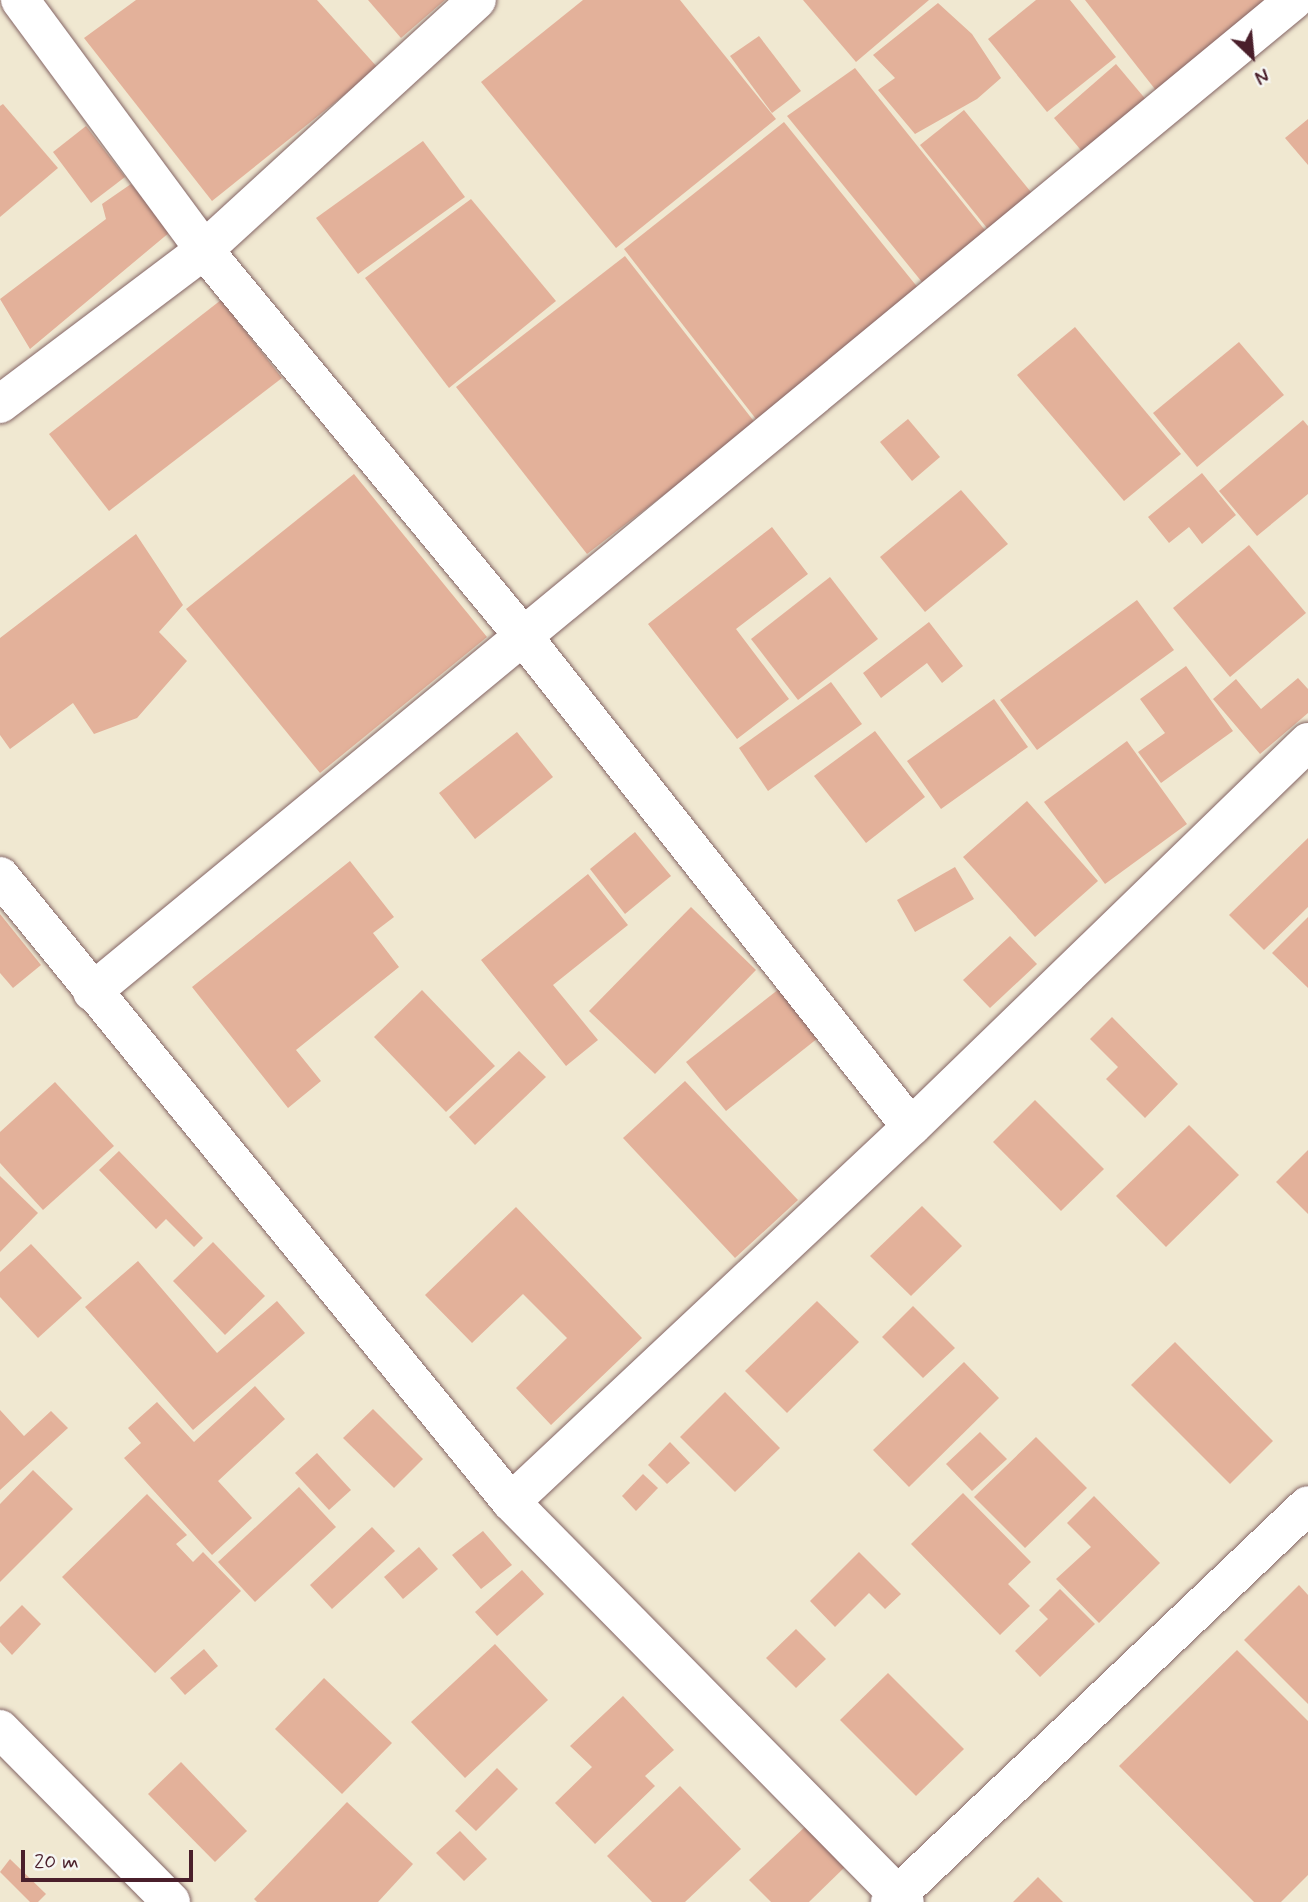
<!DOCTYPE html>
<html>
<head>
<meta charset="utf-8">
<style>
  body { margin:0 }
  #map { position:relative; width:1308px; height:1902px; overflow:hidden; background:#f0e8d1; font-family:Mynerve,sans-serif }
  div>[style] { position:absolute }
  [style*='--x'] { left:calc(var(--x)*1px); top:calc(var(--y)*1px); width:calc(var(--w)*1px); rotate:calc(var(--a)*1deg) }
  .building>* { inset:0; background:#e3b19a }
  .roads { filter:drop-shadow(0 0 2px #846565) drop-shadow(0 0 2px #846565) }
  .street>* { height:38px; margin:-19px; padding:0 19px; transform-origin:19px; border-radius:19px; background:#fff }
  span { translate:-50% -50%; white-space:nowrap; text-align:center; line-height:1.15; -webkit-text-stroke:7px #f6f6f2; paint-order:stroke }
  .north { position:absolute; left:1217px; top:21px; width:70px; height:70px; -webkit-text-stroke:5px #f6f6f2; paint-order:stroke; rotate:154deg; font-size:19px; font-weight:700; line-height:28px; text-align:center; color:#4a1f2b }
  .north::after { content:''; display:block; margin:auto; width:24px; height:32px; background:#4a1f2b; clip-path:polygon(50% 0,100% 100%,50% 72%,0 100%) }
  .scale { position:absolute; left:21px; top:1850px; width:172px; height:32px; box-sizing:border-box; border:4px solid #4a1f2b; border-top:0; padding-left:9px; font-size:21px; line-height:24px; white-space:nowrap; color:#4a1f2b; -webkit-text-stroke:5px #f6f6f2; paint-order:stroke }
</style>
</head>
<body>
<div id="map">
  <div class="building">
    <div style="clip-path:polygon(136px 0,317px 0,378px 68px,212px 201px,84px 38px)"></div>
    <div style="clip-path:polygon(368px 0,445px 0,401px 38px)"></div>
    <div style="clip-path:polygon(583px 0,680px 0,776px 119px,616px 248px,481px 82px)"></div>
    <div style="clip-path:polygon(803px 0,929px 0,856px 62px)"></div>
    <div style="clip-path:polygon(1036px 0,1070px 0,1116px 57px,1047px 112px,988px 39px)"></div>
    <div style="clip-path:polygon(1085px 0,1264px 0,1158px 93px)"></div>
    <div style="clip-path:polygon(938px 3px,972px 34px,1001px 78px,977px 99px,915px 134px,878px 90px,895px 78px,873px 55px)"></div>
    <div style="clip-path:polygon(759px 36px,801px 91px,772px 113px,730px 56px)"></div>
    <div style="clip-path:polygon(1116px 64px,1153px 108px,1090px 161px,1054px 118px)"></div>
    <div style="clip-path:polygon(855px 68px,988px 234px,926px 287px,787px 116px)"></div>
    <div style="clip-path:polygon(3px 104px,58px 168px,0 217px,0 106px)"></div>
    <div style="clip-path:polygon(964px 110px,1035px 197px,991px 233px,920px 145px)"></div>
    <div style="clip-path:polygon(1308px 119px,1308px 165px,1285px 138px)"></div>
    <div style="clip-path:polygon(784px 122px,923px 294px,756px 419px,624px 249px)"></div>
    <div style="clip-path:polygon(86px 126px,125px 177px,91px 203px,53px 152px)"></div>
    <div style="clip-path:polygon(423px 141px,465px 197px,358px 274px,316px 218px)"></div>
    <div style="clip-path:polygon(131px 184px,170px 232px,30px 349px,0 299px,106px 219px,102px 204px)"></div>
    <div style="clip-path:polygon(471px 199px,556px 301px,449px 388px,365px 278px)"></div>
    <div style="clip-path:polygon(625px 256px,756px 424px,587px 554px,456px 387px)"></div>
    <div style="clip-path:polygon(221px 300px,282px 378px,109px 511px,49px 434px)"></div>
    <div style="clip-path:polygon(1075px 327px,1181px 454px,1124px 501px,1017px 375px)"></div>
    <div style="clip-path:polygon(1239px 342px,1284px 395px,1197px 467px,1153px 413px)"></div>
    <div style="clip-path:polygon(908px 419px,940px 457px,912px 481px,880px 442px)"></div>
    <div style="clip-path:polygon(1303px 420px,1308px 426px,1308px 494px,1257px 536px,1219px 491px)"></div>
    <div style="clip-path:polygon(1202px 473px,1236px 515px,1202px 544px,1189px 527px,1169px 543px,1148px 517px)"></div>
    <div style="clip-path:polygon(354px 474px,487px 637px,320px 773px,186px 609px)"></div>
    <div style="clip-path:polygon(961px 490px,1008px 544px,925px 612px,880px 557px)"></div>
    <div style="clip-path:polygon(772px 527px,808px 574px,736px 629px,789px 699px,737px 739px,648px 624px)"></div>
    <div style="clip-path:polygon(136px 534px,183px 605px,159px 632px,187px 661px,137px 718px,94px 734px,73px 703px,10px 749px,0 735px,0 638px)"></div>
    <div style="clip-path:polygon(1249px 545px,1306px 613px,1230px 677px,1173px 608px)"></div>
    <div style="clip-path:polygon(830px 577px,878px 639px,798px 700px,751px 639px)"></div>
    <div style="clip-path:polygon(1137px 600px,1174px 650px,1037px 750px,1000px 700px)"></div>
    <div style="clip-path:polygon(929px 622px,963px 666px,942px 683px,927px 663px,881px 698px,863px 673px)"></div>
    <div style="clip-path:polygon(1186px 666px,1233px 731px,1161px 783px,1138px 752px,1165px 733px,1140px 699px)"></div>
    <div style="clip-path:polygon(1298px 678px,1308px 689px,1308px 713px,1260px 754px,1213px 699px,1236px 679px,1261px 709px)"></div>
    <div style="clip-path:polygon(831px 682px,862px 724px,768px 791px,739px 748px)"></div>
    <div style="clip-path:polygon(994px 699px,1028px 747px,941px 809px,907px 761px)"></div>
    <div style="clip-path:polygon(875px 731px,925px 797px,866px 843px,814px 776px)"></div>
    <div style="clip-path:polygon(517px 732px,553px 777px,475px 839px,439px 793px)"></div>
    <div style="clip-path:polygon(1127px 741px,1187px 824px,1105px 884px,1044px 802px)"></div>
    <div style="clip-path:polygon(1027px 801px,1098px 881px,1035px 937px,963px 857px)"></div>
    <div style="clip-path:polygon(635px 832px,671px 876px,625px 914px,590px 869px)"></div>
    <div style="clip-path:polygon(1308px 838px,1308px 907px,1264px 950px,1229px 915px)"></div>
    <div style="clip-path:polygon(350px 861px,394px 917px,373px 933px,399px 967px,296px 1050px,321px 1081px,288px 1108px,192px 987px)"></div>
    <div style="clip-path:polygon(955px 867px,974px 899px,915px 932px,897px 900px)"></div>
    <div style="clip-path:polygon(588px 874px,628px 925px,553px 985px,598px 1040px,566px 1066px,481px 960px)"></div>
    <div style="clip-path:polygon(691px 907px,756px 970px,655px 1074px,589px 1011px)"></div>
    <div style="clip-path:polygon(0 914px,41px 965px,13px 988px,0 973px)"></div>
    <div style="clip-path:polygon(1308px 917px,1308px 988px,1272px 953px)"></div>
    <div style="clip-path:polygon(1010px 936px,1037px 964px,990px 1008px,963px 980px)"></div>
    <div style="clip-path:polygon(779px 989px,818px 1038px,726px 1111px,686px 1062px)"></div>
    <div style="clip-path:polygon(422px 990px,495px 1066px,446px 1112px,374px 1037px)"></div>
    <div style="clip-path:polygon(1112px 1017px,1178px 1084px,1145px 1118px,1106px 1079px,1118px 1067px,1090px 1039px)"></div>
    <div style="clip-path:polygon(519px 1051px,546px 1077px,475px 1145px,449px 1117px)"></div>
    <div style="clip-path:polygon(685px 1081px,798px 1200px,735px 1258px,623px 1138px)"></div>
    <div style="clip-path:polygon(55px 1082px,114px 1146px,43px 1210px,0 1163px,0 1132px)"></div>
    <div style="clip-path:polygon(1035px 1100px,1104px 1169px,1061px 1211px,993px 1142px)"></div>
    <div style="clip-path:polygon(1189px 1125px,1239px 1175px,1166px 1247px,1116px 1196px)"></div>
    <div style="clip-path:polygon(1308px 1150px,1308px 1214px,1276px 1182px)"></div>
    <div style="clip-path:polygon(119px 1151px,203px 1238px,194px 1247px,166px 1219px,156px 1229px,99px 1170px)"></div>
    <div style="clip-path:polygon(0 1176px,38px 1213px,0 1252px)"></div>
    <div style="clip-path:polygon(922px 1206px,962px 1246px,911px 1296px,870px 1256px)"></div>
    <div style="clip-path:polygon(516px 1207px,642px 1338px,551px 1425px,516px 1388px,567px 1338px,523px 1294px,472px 1343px,425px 1295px)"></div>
    <div style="clip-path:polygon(213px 1242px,265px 1296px,225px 1335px,173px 1281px)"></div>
    <div style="clip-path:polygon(31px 1244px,82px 1298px,38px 1338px,0 1297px,0 1272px)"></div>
    <div style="clip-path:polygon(138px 1261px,217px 1353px,277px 1301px,305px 1333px,193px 1430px,85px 1307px)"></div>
    <div style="clip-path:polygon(817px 1301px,859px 1342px,787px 1413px,745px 1371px)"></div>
    <div style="clip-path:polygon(913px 1306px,955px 1348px,923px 1378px,882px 1337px)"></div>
    <div style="clip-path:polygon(1175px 1342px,1273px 1441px,1230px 1484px,1131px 1385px)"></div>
    <div style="clip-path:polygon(964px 1362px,999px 1398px,909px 1487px,873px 1450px)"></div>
    <div style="clip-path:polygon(255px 1386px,285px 1419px,218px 1481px,252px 1518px,212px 1555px,124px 1458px,141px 1443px,128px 1428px,157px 1402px,194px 1442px)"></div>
    <div style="clip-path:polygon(725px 1392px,780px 1448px,735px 1492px,680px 1437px)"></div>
    <div style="clip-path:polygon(373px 1409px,423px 1459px,394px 1488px,343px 1438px)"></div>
    <div style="clip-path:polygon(0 1410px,24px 1436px,51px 1411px,68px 1428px,0 1490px)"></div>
    <div style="clip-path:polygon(980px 1432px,1007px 1459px,972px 1491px,946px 1464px)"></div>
    <div style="clip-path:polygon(1036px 1437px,1087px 1488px,1025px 1548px,974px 1497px)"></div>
    <div style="clip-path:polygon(670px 1442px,690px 1463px,667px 1484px,648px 1465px)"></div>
    <div style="clip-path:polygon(317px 1453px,351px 1490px,329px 1510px,295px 1473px)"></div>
    <div style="clip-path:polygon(33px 1470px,73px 1509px,0 1582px,0 1504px)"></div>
    <div style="clip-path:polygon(643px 1474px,658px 1488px,636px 1511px,622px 1496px)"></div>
    <div style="clip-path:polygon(299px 1487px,336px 1527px,255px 1602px,218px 1562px)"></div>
    <div style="clip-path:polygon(963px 1493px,1031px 1562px,1008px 1584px,1030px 1606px,1000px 1635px,911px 1544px)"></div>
    <div style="clip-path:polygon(147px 1494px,187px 1535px,176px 1544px,193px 1562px,203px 1552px,241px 1591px,155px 1673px,62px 1577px)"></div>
    <div style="clip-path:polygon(1094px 1496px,1160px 1563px,1099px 1623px,1056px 1579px,1091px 1547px,1067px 1523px)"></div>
    <div style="clip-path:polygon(372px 1527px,395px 1551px,332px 1609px,310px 1585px)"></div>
    <div style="clip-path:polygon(483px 1531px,512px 1565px,481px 1589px,452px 1555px)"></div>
    <div style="clip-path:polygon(419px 1547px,438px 1569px,403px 1599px,384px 1577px)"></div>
    <div style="clip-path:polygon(859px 1552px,901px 1594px,885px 1609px,869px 1593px,835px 1627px,810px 1601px)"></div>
    <div style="clip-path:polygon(522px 1570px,544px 1594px,497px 1636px,475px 1612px)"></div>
    <div style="clip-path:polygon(1299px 1585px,1308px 1595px,1308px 1704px,1244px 1640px)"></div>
    <div style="clip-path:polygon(1060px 1589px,1095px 1624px,1040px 1677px,1015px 1651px,1048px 1619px,1039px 1610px)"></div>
    <div style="clip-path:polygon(22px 1605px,41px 1624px,12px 1655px,0 1642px,0 1627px)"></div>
    <div style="clip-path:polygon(796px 1629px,826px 1659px,796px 1688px,766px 1658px)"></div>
    <div style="clip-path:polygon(495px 1644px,548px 1700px,465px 1778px,411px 1722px)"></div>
    <div style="clip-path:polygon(204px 1649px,218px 1666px,185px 1695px,170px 1678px)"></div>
    <div style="clip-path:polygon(1237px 1650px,1308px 1721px,1308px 1875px,1281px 1902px,1254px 1902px,1119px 1766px)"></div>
    <div style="clip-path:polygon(888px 1673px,964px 1749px,916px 1796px,840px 1720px)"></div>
    <div style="clip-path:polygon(324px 1678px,392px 1743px,342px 1794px,275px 1729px)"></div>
    <div style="clip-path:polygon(623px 1696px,674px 1750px,645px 1776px,655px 1786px,595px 1844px,555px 1803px,592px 1767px,570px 1746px)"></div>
    <div style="clip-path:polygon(181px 1762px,247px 1831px,215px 1862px,148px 1794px)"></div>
    <div style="clip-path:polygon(497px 1768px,518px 1789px,476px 1831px,455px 1811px)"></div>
    <div style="clip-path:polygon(680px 1786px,741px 1849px,685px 1902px,652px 1902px,607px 1856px)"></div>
    <div style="clip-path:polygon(347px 1802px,413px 1864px,378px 1902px,257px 1902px,254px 1899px)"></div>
    <div style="clip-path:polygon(809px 1823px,848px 1864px,809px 1902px,771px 1902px,749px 1880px)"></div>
    <div style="clip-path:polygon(460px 1831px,487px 1859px,464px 1881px,436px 1853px)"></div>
    <div style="clip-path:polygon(10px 1859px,46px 1894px,38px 1902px,30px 1902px,0 1872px)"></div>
    <div style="clip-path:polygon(1038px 1877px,1063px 1902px,1013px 1902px)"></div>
  </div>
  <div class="roads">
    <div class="street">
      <div style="--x:20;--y:0;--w:310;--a:53.6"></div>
      <div style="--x:204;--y:250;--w:499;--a:50.4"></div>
      <div style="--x:522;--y:635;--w:627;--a:51.67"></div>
      <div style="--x:0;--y:404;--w:256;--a:-37"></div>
      <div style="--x:204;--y:250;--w:370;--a:-42.5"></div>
      <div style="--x:0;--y:876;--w:808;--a:50.78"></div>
      <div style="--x:511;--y:1502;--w:561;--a:45.43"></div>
      <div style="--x:92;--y:992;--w:1558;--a:-39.53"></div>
      <div style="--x:511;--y:1502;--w:548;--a:-43.15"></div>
      <div style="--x:911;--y:1127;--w:553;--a:-44.12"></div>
      <div style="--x:0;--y:1729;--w:243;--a:45.3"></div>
      <div style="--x:890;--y:1902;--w:576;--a:-43.52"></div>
    </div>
  </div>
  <div class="north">N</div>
  <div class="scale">20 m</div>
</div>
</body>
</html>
